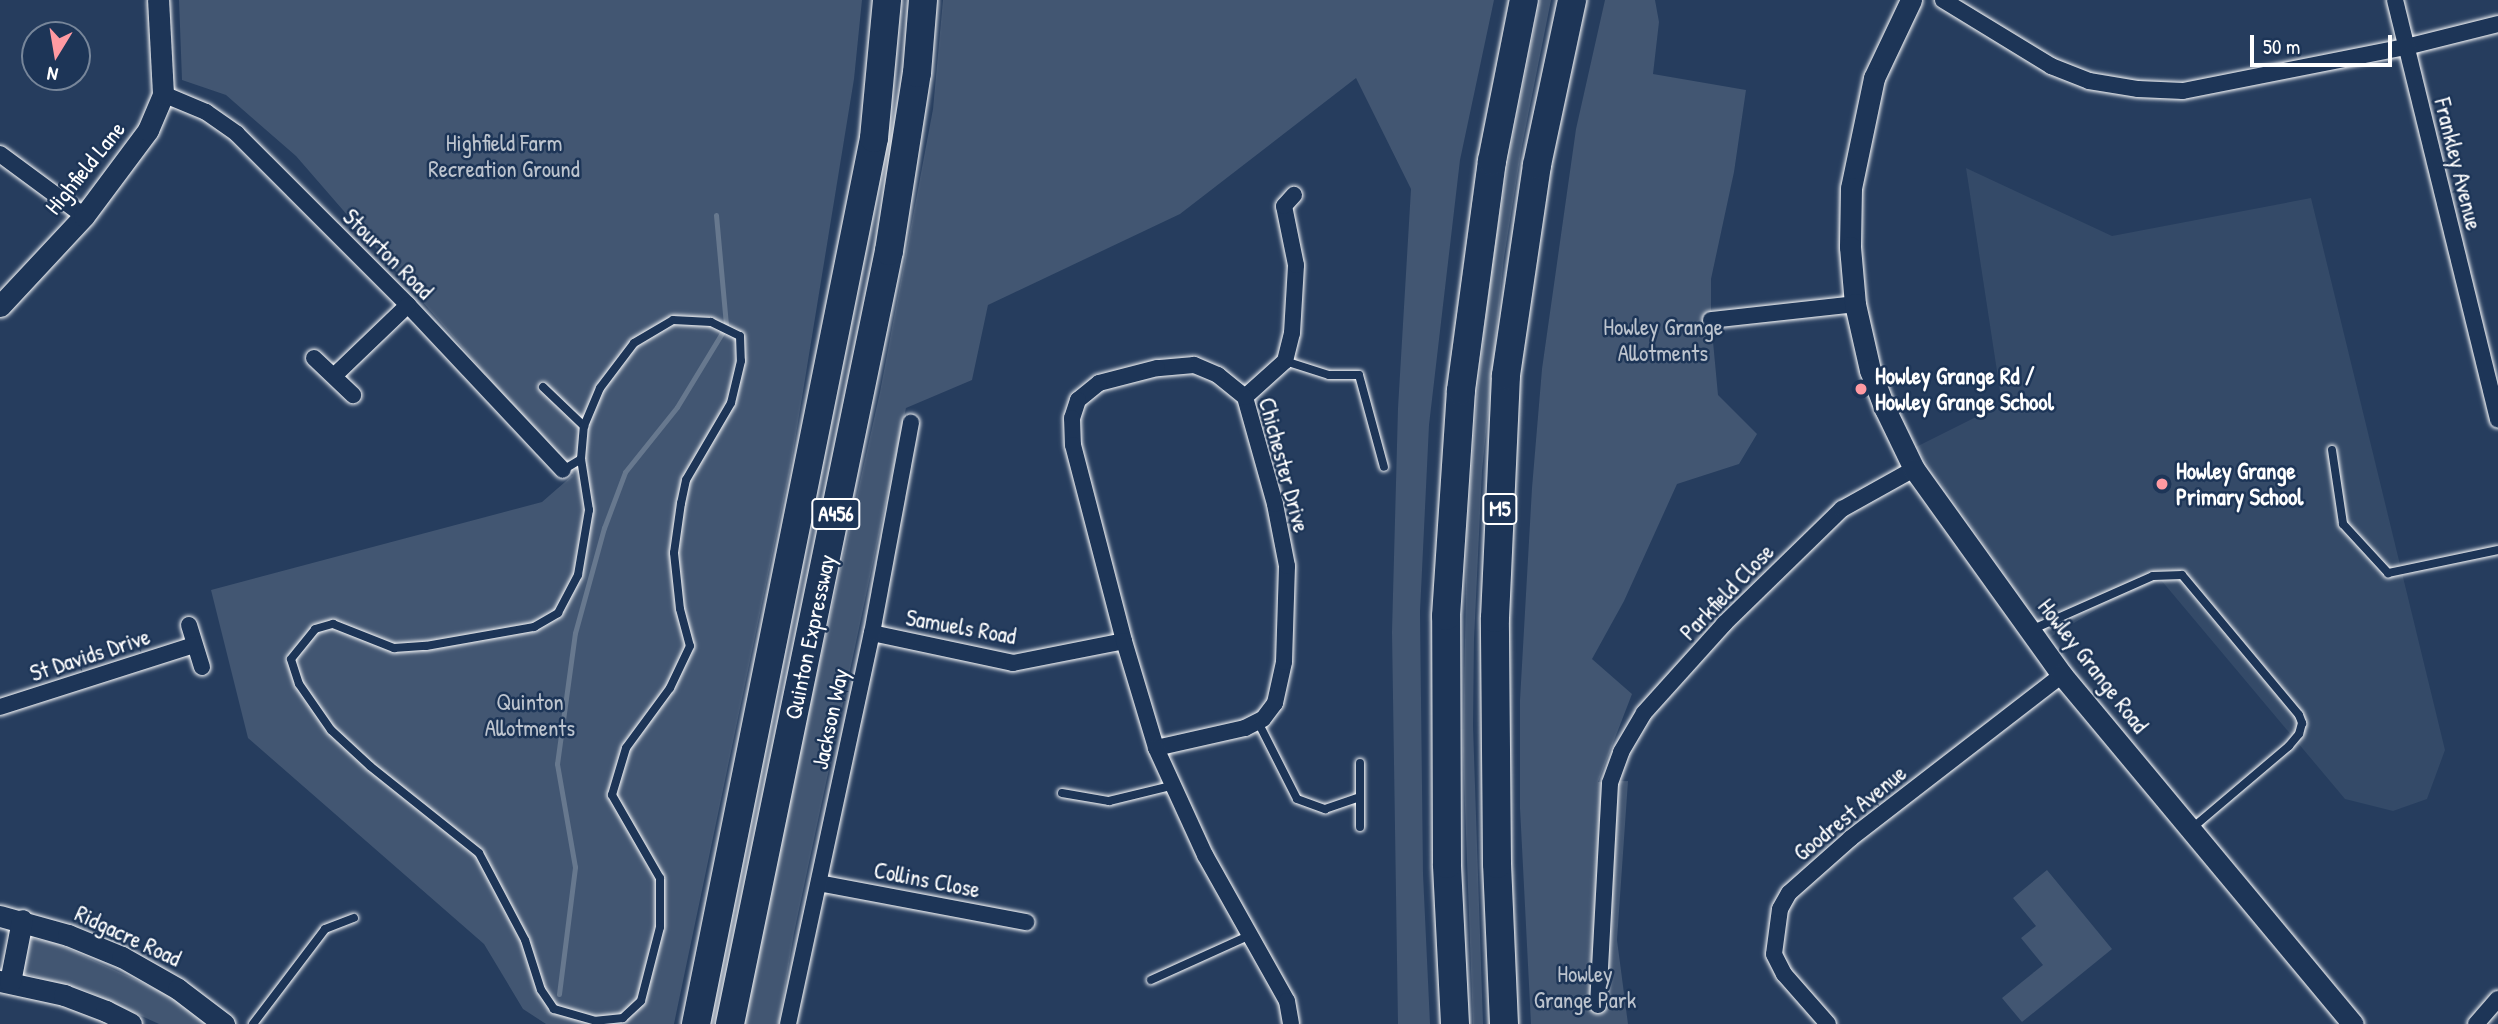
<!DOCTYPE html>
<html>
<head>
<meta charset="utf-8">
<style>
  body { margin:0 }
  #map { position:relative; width:2498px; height:1024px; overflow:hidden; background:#263d5e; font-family:"Patrick Hand",sans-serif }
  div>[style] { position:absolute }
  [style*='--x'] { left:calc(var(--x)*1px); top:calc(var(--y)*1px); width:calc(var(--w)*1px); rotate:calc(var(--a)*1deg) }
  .built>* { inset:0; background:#344a68 }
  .green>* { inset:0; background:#425672 }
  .stream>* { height:5px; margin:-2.5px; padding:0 2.5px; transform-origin:2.5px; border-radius:2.5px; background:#67788e }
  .roads { filter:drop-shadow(0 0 2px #fff) drop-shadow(0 0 2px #fff) }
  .lane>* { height:8px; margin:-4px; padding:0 4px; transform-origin:4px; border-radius:4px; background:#1d3557 }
  .street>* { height:16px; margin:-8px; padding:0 8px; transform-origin:8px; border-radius:8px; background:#1d3557 }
  .secondary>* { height:21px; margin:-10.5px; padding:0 10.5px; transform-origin:10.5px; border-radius:10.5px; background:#1d3557 }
  .highway>* { height:28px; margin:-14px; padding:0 14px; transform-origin:14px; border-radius:14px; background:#1d3557 }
  .dots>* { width:19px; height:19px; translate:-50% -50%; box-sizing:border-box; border:4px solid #1d3557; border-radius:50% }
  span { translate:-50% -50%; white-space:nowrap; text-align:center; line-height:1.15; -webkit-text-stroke:5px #1d3557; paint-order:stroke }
  .shield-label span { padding:2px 5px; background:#1d3557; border:2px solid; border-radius:5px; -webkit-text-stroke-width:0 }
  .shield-label { font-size:21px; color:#fff; font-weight:700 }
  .park-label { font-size:23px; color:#bdc4ce }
  .street-label { font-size:23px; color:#fff }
  .poi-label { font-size:23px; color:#fff; font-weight:700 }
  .left { translate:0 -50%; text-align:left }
  .north { position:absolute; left:21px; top:21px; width:70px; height:70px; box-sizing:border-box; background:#1d3557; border:2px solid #77869a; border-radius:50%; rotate:191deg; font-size:19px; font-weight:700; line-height:28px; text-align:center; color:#fff }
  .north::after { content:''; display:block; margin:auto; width:24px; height:32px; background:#ff9aa2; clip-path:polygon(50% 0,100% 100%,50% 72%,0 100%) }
  .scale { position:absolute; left:2250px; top:35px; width:142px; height:32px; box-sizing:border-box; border:4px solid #fff; border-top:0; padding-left:9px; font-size:21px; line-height:24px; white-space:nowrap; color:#fff; -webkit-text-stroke:5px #1d3557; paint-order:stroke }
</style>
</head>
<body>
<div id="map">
  <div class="built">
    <div style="clip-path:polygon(1966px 168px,2112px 236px,2311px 198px,2445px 750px,2427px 799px,2393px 811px,2345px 799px,2161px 580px,2104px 605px,2049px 638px,1916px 447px,2002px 404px)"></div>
  </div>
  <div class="green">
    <div style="clip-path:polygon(179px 0,862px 0,854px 79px,791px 465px,674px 1024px,546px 1024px,523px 1009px,484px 944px,248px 738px,211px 590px,542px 502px,573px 475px,296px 156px,226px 95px,182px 80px)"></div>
    <div style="clip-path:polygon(943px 0,1494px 0,1460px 160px,1429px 425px,1420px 612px,1423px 874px,1430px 1024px,1398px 1024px,1392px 632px,1398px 408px,1411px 189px,1356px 78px,1180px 214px,988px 305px,972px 380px,906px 408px,794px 933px,779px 1024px,739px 1024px,880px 392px,933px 109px)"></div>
    <div style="clip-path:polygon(1540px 0,1551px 0,1522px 146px,1504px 258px,1482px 471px,1474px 639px,1473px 726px,1483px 1024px,1473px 1024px,1463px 751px,1467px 529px,1477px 396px,1492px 265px,1511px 146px)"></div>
    <div style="clip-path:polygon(1605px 0,1655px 0,1659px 22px,1653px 74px,1746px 90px,1734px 172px,1711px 279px,1711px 320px,1718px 395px,1757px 434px,1739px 464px,1677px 484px,1624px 601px,1592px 659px,1632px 694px,1598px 782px,1628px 781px,1617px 940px,1628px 1024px,1531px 1024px,1520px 808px,1520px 700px,1532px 488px,1542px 369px,1576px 129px)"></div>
    <div style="clip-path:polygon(2047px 870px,2112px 949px,2022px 1022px,2002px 998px,2043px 965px,2021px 938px,2036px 926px,2013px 898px)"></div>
    <div style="clip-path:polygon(30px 938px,56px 943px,188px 1004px,213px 1024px,159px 1024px,85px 990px,22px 973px)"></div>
  </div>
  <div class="stream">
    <div style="--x:716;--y:215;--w:110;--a:84.8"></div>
    <div style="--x:559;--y:994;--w:128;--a:-82.8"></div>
    <div style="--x:575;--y:867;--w:105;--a:-99.9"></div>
    <div style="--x:557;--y:764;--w:132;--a:-82.2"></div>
    <div style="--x:575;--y:633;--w:109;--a:-74.6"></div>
    <div style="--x:604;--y:528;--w:60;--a:-69.4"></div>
    <div style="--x:625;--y:472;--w:83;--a:-51.3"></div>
    <div style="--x:677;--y:407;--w:87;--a:-58.7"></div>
  </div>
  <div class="roads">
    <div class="lane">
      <div style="--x:1285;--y:361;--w:46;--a:17.7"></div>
      <div style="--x:1329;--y:375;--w:30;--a:0"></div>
      <div style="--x:1359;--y:375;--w:95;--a:74.8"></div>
      <div style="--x:543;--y:387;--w:57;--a:43.6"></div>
      <div style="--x:2332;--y:450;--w:75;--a:81.5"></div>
      <div style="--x:2343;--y:524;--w:67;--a:47.4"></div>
      <div style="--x:2388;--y:573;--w:112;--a:-11.8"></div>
      <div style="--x:563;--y:470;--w:21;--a:-31"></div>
      <div style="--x:581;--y:459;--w:33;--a:-85"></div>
      <div style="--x:584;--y:426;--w:41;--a:-67.2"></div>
      <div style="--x:600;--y:388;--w:56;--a:-52.9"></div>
      <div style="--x:634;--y:343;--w:45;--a:-30.5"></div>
      <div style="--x:673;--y:320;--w:38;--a:3"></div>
      <div style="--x:711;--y:322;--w:32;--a:26"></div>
      <div style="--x:740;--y:336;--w:25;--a:88"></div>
      <div style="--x:741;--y:361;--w:43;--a:103.4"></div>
      <div style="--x:731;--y:403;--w:89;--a:120.3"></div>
      <div style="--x:686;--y:480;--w:24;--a:102"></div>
      <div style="--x:681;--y:503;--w:50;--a:98"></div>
      <div style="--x:674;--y:553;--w:56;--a:83.9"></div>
      <div style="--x:680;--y:609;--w:38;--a:75"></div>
      <div style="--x:690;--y:646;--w:47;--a:115.5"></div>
      <div style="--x:670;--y:688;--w:74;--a:126.3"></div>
      <div style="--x:626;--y:748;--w:49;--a:106.6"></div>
      <div style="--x:612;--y:795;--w:96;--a:60"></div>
      <div style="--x:660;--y:878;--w:49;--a:90"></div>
      <div style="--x:660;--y:927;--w:76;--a:104.4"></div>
      <div style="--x:641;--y:1001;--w:25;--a:137"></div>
      <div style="--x:623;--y:1018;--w:27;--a:174"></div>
      <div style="--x:596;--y:1021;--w:44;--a:-164.1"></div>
      <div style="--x:554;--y:1009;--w:23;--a:-124"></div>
      <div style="--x:541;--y:990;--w:52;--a:-107.7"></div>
      <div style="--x:525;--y:940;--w:98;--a:-117.9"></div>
      <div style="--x:479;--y:853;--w:139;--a:-141.4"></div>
      <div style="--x:370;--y:766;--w:53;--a:-137.3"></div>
      <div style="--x:331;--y:730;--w:56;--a:-124.8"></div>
      <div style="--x:299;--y:684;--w:26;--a:-108"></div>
      <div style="--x:291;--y:659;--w:38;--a:-51"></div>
      <div style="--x:315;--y:629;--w:19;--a:-16"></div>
      <div style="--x:333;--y:624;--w:66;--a:21.5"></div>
      <div style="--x:394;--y:648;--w:32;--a:-4"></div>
      <div style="--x:426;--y:646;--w:110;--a:-10"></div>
      <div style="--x:534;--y:627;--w:28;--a:-30"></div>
      <div style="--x:558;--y:613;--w:43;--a:-62.2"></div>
      <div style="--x:578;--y:575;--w:66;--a:-80.4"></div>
      <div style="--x:589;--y:510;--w:52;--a:-98.9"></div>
      <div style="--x:2031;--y:630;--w:133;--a:-23.9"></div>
      <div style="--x:2153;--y:576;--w:29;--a:-2"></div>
      <div style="--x:2182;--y:575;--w:182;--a:50.1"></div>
      <div style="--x:2299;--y:715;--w:9;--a:69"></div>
      <div style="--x:2302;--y:723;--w:11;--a:105"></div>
      <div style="--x:2299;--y:734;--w:16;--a:130"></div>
      <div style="--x:2289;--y:746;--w:128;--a:139.7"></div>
      <div style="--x:1258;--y:722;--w:86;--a:63.1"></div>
      <div style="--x:1297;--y:799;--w:30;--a:20"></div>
      <div style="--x:1325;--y:809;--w:37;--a:-19"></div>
      <div style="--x:1360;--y:763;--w:64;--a:90"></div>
      <div style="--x:1062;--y:793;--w:48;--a:9.7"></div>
      <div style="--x:1109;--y:801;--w:64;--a:-13.6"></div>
      <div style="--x:1151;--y:980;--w:109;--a:-24.4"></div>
      <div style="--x:253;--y:1024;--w:119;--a:-52.8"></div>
      <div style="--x:325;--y:929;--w:31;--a:-21"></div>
    </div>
    <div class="street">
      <div style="--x:1943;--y:0;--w:127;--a:31.4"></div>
      <div style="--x:2051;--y:66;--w:41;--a:21.5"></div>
      <div style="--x:2089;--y:81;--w:50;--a:9.3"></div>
      <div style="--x:2138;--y:89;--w:45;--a:2.5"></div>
      <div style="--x:2183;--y:91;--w:227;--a:-11.2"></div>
      <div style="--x:2406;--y:47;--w:95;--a:-14"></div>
      <div style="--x:2395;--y:0;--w:432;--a:76.2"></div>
      <div style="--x:163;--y:94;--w:47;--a:22.7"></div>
      <div style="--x:206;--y:112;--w:38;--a:35"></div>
      <div style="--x:237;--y:134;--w:242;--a:45"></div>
      <div style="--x:408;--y:305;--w:226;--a:46.8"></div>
      <div style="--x:0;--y:154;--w:104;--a:36.4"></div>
      <div style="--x:1711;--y:320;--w:145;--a:-6.3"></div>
      <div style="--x:314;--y:358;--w:54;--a:43.5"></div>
      <div style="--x:335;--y:375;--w:101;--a:-43.8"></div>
      <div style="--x:1245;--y:397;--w:54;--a:-42"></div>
      <div style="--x:1285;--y:361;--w:29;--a:-76"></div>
      <div style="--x:1292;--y:333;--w:68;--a:-86.6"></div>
      <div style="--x:1296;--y:265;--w:60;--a:-101.5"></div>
      <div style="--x:1284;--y:206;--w:15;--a:-48"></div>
      <div style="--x:189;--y:625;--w:44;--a:72.8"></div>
      <div style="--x:872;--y:633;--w:144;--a:12"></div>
      <div style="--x:1013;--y:663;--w:113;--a:-11.2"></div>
      <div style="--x:0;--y:707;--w:204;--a:-17.7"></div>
      <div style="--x:1156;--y:748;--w:91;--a:-12.7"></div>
      <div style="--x:1245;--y:728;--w:20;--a:-27"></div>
      <div style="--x:1263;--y:719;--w:20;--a:-53"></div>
      <div style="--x:1275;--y:703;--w:42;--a:-77.6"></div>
      <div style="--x:1284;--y:662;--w:96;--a:-88.2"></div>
      <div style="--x:1287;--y:566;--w:63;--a:-101"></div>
      <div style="--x:1275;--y:504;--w:111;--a:-105.7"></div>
      <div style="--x:1245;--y:397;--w:35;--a:-141"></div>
      <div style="--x:1218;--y:375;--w:26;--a:-157"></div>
      <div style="--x:1194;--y:365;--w:37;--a:175"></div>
      <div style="--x:1157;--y:368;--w:60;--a:165.5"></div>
      <div style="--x:1099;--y:383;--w:27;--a:141"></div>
      <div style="--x:1078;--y:400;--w:19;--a:108"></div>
      <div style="--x:1072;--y:418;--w:27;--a:88"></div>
      <div style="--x:1073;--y:445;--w:203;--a:75.4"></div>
      <div style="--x:1124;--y:641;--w:112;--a:73.3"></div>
      <div style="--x:1156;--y:748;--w:118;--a:65.4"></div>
      <div style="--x:1205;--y:855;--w:167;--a:60.7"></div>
      <div style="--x:1287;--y:1001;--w:23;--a:80"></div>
      <div style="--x:819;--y:883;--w:211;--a:10.7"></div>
      <div style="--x:1598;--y:1005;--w:222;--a:-86.9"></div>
      <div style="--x:1610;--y:783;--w:33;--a:-70"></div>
      <div style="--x:1621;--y:752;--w:45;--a:-59.5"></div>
      <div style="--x:1644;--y:713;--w:120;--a:-48"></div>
      <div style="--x:1724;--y:624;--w:165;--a:-44.3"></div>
      <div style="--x:1842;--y:509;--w:82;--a:-29.1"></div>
      <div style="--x:788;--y:1024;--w:400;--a:-77.9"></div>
      <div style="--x:872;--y:633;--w:214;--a:-79.5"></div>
      <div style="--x:1828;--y:1024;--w:67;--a:-131.3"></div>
      <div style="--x:1784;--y:974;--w:22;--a:-117"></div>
      <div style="--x:1774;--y:954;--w:45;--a:-82.4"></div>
      <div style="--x:1780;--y:909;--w:18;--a:-61"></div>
      <div style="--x:1789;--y:893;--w:83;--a:-41.6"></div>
      <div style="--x:1851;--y:838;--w:267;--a:-37.7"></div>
      <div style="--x:2476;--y:1024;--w:33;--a:-49"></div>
    </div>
    <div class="secondary">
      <div style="--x:1911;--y:0;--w:86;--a:115.4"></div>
      <div style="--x:1874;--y:78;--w:112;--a:101.8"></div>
      <div style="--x:1851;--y:188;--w:59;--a:91"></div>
      <div style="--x:1850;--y:247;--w:57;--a:85"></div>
      <div style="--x:1855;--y:304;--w:68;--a:77.2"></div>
      <div style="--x:1870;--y:370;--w:42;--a:69"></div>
      <div style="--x:1885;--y:409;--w:67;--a:64.2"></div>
      <div style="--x:1914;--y:469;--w:254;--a:54.3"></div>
      <div style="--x:2062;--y:675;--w:454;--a:50.2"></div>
      <div style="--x:0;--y:306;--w:123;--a:-47"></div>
      <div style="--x:84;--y:216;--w:107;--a:-53.3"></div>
      <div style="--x:148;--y:130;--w:39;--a:-67"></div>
      <div style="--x:163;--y:94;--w:94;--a:-93"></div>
      <div style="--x:0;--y:916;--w:71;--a:15.6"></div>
      <div style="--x:68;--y:935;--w:58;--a:22.2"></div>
      <div style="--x:122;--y:957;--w:64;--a:29.7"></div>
      <div style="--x:178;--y:989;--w:58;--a:37.3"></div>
      <div style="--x:0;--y:981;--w:66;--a:12.3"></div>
      <div style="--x:64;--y:995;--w:45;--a:20.9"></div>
      <div style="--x:106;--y:1011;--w:28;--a:27"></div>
      <div style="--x:10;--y:982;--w:63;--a:-79"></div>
    </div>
    <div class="highway">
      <div style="--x:696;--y:1024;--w:904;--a:-78.64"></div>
      <div style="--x:874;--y:138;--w:139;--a:-84.6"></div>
      <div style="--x:730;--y:1024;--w:789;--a:-78.38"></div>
      <div style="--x:889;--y:251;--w:180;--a:-81.1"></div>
      <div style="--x:917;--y:73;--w:73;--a:-85.3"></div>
      <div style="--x:1455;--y:1024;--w:160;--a:-92.9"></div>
      <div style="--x:1447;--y:864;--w:248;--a:-90.2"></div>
      <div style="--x:1446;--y:616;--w:226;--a:-86.2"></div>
      <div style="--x:1461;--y:390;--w:231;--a:-82.3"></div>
      <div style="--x:1492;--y:161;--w:164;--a:-78.8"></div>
      <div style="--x:1504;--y:1024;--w:160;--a:-92.5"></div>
      <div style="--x:1497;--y:864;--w:246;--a:-90.5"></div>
      <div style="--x:1495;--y:618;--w:243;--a:-87.4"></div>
      <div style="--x:1506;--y:375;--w:212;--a:-81.6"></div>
      <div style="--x:1537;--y:165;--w:169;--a:-78"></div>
    </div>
  </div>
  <div class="dots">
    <div style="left:1861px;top:389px;background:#ff9aa2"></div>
    <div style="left:2162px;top:484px;background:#ff9aa2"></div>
  </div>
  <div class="shield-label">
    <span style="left:1500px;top:509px">M5</span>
    <span style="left:836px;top:514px">A456</span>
  </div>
  <div class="park-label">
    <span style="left:504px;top:156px">Highfield Farm<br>Recreation Ground</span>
    <span style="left:1663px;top:340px">Howley Grange<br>Allotments</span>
    <span style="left:530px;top:715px">Quinton<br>Allotments</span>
    <span style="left:1585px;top:987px">Howley<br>Grange Park</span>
  </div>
  <div class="street-label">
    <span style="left:2458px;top:164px;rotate:76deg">Frankley Avenue</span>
    <span style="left:85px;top:168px;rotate:-51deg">Highfield Lane</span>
    <span style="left:388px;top:254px;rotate:45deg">Stourton Road</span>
    <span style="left:1284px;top:465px;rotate:75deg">Chichester Drive</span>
    <span style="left:1727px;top:592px;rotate:-46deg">Parkfield Close</span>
    <span style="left:961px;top:627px;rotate:10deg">Samuels Road</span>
    <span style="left:810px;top:637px;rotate:-78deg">Quinton Expressway</span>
    <span style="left:90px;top:655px;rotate:-18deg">St Davids Drive</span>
    <span style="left:2093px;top:666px;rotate:52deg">Howley Grange Road</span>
    <span style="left:830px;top:719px;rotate:-78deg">Jackson Way</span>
    <span style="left:1850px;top:813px;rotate:-39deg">Goodrest Avenue</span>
    <span style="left:927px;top:880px;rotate:11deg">Collins Close</span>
    <span style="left:128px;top:936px;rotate:25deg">Ridgacre Road</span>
  </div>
  <div class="poi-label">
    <span class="left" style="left:1875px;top:389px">Howley Grange Rd /<br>Howley Grange School</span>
    <span class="left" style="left:2176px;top:484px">Howley Grange<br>Primary School</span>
  </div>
  <div class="north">N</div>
  <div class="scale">50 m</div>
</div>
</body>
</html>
